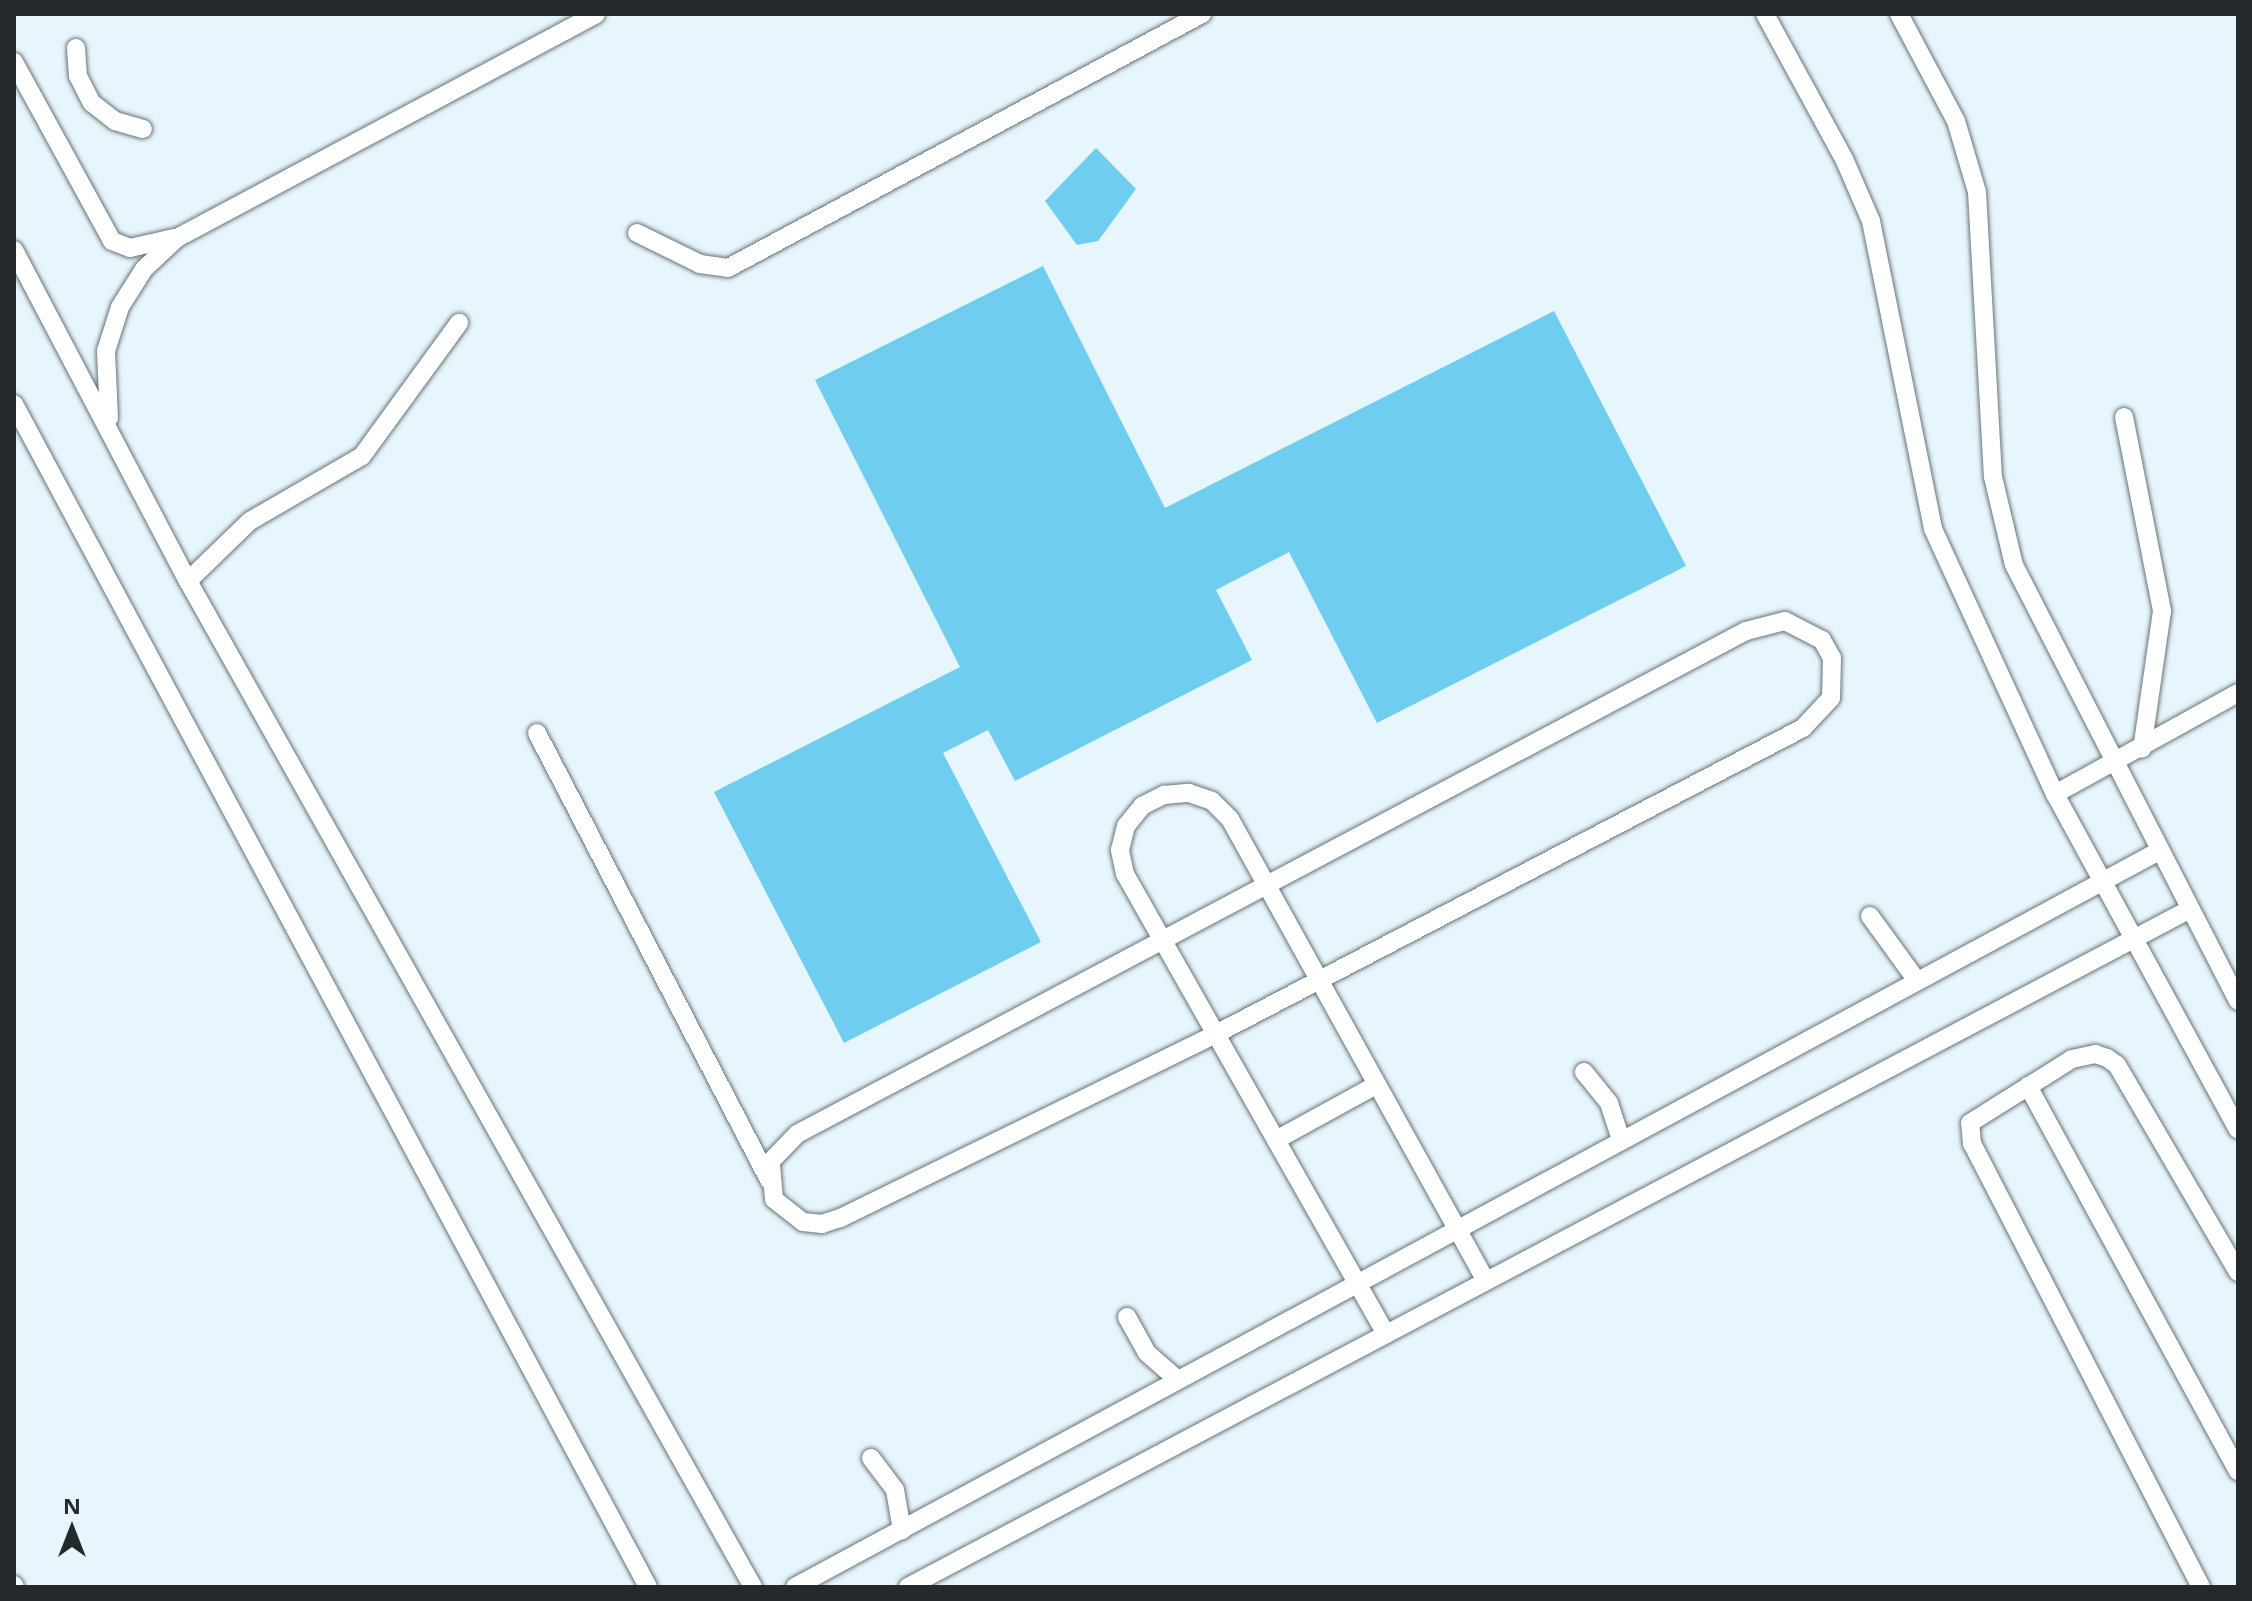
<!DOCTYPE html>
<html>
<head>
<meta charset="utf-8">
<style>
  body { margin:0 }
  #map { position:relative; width:2252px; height:1601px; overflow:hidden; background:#e7f6fd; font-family:"Noto Sans",sans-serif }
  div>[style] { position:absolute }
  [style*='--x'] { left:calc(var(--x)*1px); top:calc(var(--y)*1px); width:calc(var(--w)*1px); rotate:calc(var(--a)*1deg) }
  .building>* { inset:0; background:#6fcdf0 }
  .roads { filter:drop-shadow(0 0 2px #667379) drop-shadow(0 0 2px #667379) }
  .lane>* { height:18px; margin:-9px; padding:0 9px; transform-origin:9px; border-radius:9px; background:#fff }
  span { translate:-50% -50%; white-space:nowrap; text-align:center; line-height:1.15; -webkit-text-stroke:6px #e7f6fd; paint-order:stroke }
  .frame { position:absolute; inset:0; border:16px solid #242a2c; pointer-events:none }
  .north { position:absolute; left:32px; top:1489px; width:80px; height:80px; -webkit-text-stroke:6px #e7f6fd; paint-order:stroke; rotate:0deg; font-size:22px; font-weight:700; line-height:32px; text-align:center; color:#242a2c }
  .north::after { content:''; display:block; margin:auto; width:28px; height:36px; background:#242a2c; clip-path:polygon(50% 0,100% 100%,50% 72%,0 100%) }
</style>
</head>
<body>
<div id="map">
  <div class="building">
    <div style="clip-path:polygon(1096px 148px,1136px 189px,1098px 241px,1077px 245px,1045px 201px)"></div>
    <div style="clip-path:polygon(1043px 266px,1165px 508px,1554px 311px,1686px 566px,1377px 723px,1289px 552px,1216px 590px,1252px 660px,1015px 781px,988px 730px,943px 753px,1041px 942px,844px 1043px,714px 792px,960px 667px,815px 380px)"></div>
  </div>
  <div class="roads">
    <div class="lane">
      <div style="--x:1765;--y:14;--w:167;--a:61.4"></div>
      <div style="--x:1845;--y:161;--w:65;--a:66.6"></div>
      <div style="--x:1871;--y:221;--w:314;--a:78.6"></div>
      <div style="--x:1933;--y:529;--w:292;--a:65.3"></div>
      <div style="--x:2055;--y:794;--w:382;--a:61.4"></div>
      <div style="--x:1899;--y:14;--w:121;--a:62"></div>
      <div style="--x:1956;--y:121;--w:74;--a:73.5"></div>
      <div style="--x:1977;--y:192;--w:285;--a:86.8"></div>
      <div style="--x:1993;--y:477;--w:90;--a:76.6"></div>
      <div style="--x:2014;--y:565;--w:490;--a:62.8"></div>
      <div style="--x:76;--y:48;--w:28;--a:86"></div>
      <div style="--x:78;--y:76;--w:30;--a:63"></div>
      <div style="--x:92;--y:103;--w:29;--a:38"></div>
      <div style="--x:115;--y:121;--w:29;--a:16"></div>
      <div style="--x:14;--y:62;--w:204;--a:61.3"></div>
      <div style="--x:112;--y:241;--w:19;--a:21"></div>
      <div style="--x:130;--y:248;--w:45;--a:-12.8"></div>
      <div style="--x:637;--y:233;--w:70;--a:26.2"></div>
      <div style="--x:700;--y:264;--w:28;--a:8"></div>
      <div style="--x:728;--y:268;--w:538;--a:-28.19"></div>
      <div style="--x:14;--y:250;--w:374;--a:62.3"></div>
      <div style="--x:188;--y:581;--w:1154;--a:60.68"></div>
      <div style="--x:14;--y:404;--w:1342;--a:61.81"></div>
      <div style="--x:2124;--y:417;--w:198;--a:78.9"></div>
      <div style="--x:2162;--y:611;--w:139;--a:98.2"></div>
      <div style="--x:109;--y:418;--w:67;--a:-92.6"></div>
      <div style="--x:106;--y:351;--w:46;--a:-72.3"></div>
      <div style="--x:120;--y:307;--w:45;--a:-57.7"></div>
      <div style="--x:144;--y:269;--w:45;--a:-43.2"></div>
      <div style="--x:177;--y:238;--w:475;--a:-28.1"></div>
      <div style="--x:188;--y:581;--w:86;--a:-44.1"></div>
      <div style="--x:250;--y:521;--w:129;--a:-30.1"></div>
      <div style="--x:362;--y:456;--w:165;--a:-53.9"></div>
      <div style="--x:1785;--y:621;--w:42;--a:27.2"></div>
      <div style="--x:1822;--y:640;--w:21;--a:61"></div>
      <div style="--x:1832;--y:658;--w:40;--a:91.4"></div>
      <div style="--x:1831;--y:698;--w:41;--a:133"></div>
      <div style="--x:1803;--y:728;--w:662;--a:152.47"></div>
      <div style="--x:1216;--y:1034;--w:419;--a:153.9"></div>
      <div style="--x:840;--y:1218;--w:19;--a:162"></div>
      <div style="--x:822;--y:1224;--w:19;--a:-174"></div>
      <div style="--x:803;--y:1222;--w:37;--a:-142"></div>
      <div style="--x:774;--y:1199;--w:38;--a:-95"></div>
      <div style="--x:771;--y:1161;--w:37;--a:-46"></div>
      <div style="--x:797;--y:1134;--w:1074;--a:-27.93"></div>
      <div style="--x:1746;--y:631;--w:40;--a:-14.4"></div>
      <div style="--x:537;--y:733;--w:504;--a:62.57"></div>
      <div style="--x:2055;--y:794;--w:209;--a:-28.9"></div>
      <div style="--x:1870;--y:916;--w:80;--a:54.1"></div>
      <div style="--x:1584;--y:1072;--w:40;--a:51"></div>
      <div style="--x:1609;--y:1103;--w:40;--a:72"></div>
      <div style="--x:2028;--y:1086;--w:439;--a:61.4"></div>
      <div style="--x:1276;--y:1140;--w:114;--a:-28.8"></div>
      <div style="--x:1127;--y:1317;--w:41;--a:60.9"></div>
      <div style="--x:1147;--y:1353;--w:41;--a:41.1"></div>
      <div style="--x:1386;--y:1334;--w:529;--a:-119.57"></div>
      <div style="--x:1125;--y:874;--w:25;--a:-102"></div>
      <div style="--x:1120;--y:850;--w:25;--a:-76"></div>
      <div style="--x:1126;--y:826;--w:26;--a:-51"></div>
      <div style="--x:1142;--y:806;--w:25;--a:-27"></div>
      <div style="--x:1164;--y:795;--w:25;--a:-5"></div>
      <div style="--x:1189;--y:793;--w:24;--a:19"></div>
      <div style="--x:1212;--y:801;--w:25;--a:45"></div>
      <div style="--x:1230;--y:819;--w:528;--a:61.01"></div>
      <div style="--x:871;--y:1458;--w:40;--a:53"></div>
      <div style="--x:895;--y:1490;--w:41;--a:80.1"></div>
      <div style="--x:14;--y:1585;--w:2;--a:63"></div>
      <div style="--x:795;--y:1587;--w:1550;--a:-28.35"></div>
      <div style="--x:908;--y:1587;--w:1450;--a:-27.87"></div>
      <div style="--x:2201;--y:1587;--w:499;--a:-117.3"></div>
      <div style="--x:1972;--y:1144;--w:21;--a:-95"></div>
      <div style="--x:1970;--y:1123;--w:120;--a:-32.1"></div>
      <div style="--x:2072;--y:1059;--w:24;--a:-12"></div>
      <div style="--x:2095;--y:1054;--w:13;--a:18"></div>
      <div style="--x:2107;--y:1058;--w:12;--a:35"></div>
      <div style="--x:2117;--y:1065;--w:240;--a:59.7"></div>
    </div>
  </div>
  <div class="frame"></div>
  <div class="north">N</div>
</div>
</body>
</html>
